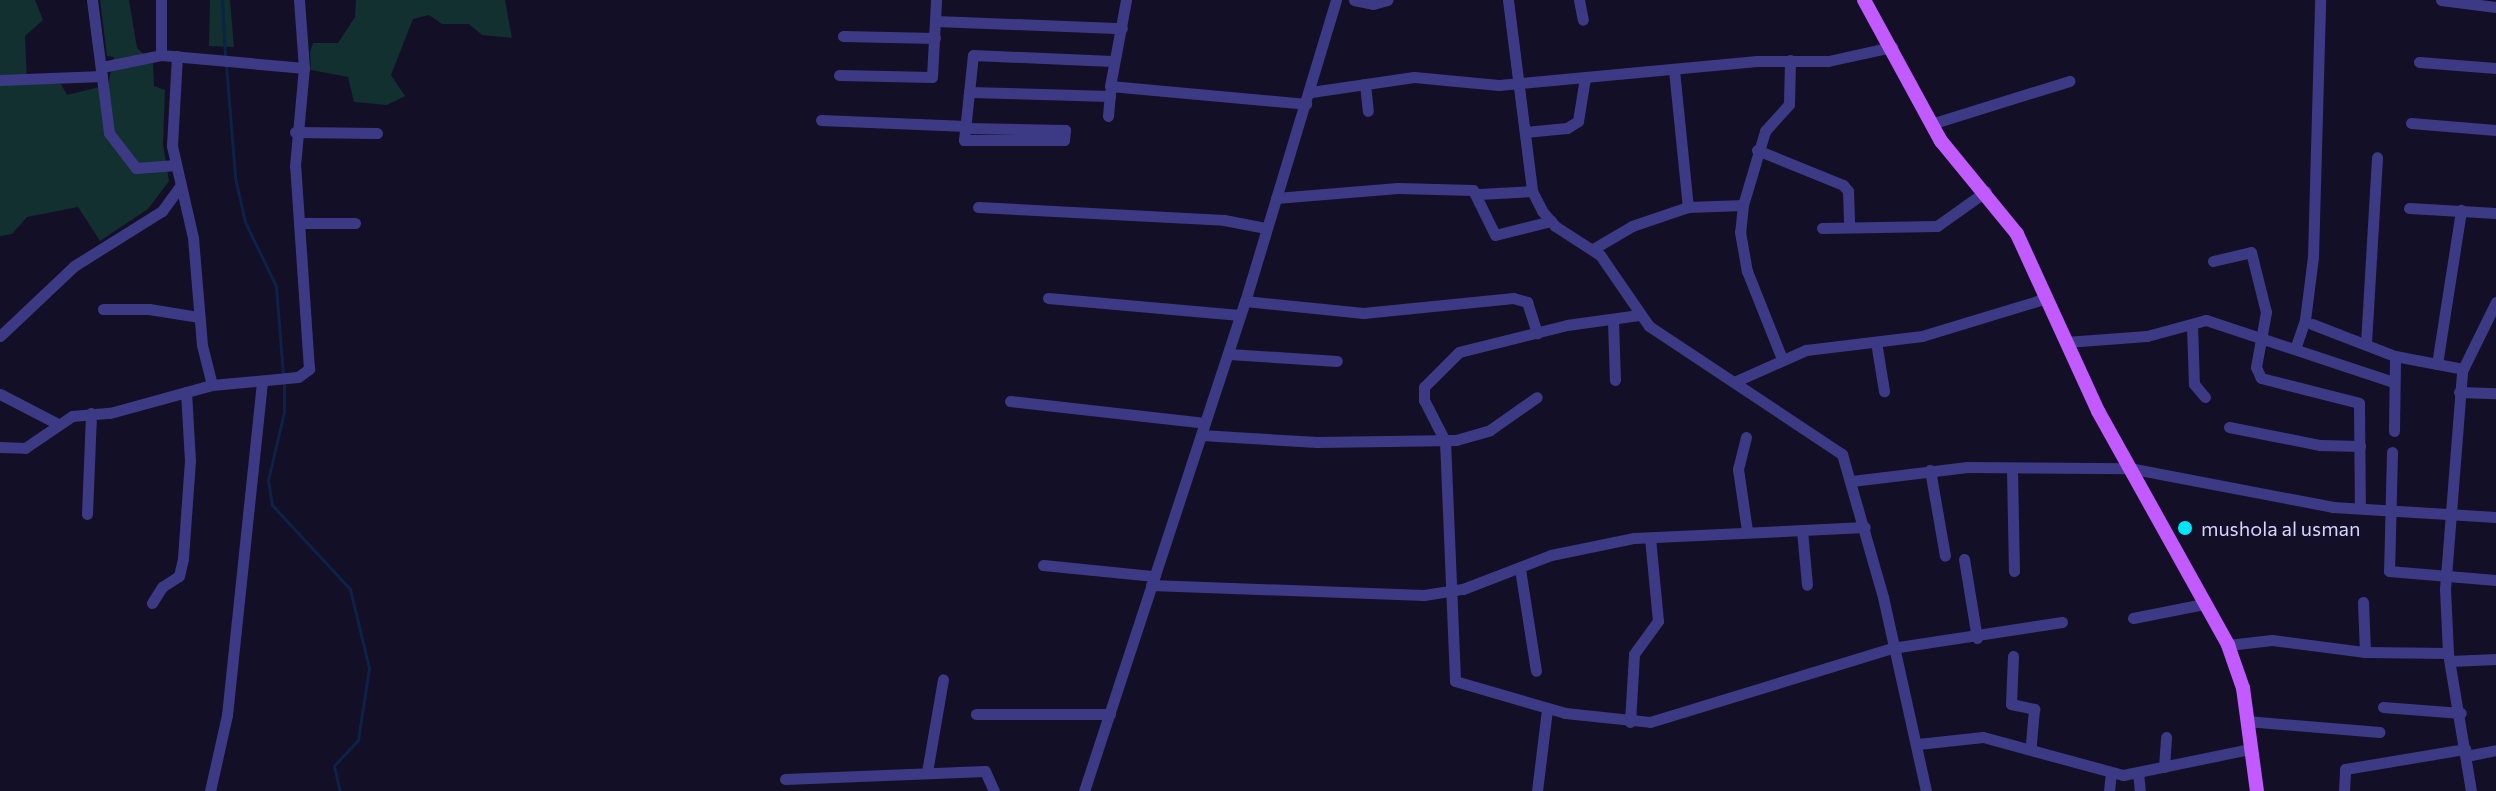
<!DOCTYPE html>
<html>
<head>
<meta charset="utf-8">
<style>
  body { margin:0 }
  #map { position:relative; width:2496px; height:791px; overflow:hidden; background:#130f26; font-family:Commissioner,sans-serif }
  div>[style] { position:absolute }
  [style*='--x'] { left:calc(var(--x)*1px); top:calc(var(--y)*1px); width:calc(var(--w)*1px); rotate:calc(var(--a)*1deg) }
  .green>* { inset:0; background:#12302f }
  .stream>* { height:3px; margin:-1.5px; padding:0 1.5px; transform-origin:1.5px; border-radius:1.5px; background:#0c2248 }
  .minor>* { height:11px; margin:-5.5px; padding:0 5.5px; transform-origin:5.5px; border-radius:5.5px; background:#3d3a85 }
  .major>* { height:14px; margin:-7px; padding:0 7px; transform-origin:7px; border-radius:7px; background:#c25bff }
  .dots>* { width:22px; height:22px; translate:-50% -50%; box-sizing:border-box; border:4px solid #130f26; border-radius:50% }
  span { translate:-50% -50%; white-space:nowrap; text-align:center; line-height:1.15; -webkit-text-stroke:6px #130f26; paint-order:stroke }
  .poi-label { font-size:20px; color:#d9d4ff }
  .left { translate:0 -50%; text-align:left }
</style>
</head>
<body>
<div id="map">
  <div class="green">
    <div style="clip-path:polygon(0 0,35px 0,43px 20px,25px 36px,27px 83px,61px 84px,67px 95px,108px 85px,114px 57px,107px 56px,100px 0,129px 0,137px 48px,153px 63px,154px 86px,165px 90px,163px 144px,169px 181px,148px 209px,100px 241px,78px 207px,27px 217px,12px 234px,0 236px)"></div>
    <div style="clip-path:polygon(210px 0,230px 0,234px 47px,209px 46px)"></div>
    <div style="clip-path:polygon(356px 0,505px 0,512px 38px,482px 35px,469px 24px,442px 24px,429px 15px,413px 19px,391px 75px,405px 96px,387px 105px,354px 102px,348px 77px,311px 70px,310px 52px,313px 43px,338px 43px,355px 17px)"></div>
  </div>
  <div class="stream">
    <div style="--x:222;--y:0;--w:56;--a:86.9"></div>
    <div style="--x:226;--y:64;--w:113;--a:85.4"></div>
    <div style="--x:235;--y:177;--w:46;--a:77.5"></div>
    <div style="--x:245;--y:222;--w:71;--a:64.2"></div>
    <div style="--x:276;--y:286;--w:89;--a:85.5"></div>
    <div style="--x:284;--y:382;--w:30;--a:90"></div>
    <div style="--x:284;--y:412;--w:70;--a:103.2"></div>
    <div style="--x:268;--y:480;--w:25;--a:81"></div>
    <div style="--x:272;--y:505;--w:115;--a:47.1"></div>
    <div style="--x:350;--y:589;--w:81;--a:76.5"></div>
    <div style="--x:369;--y:668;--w:73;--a:98.7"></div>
    <div style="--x:358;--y:740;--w:35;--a:133"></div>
    <div style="--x:334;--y:766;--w:26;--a:77"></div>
  </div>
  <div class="minor">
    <div style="--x:92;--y:0;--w:134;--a:82.7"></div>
    <div style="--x:109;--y:133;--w:44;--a:52.4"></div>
    <div style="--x:136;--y:168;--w:40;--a:-4.3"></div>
    <div style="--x:1126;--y:0;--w:87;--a:100.5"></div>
    <div style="--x:1110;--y:86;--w:197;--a:5.2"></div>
    <div style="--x:1336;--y:0;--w:314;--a:106.8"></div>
    <div style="--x:1245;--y:301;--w:119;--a:5.8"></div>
    <div style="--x:1363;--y:313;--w:151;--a:-5.7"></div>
    <div style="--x:1513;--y:298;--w:15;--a:16"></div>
    <div style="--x:1527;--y:302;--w:33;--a:72"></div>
    <div style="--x:1354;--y:0;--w:19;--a:12"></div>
    <div style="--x:1373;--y:4;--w:15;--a:-16"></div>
    <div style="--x:1508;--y:0;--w:193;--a:82.8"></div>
    <div style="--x:1532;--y:191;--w:22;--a:63"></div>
    <div style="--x:1542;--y:211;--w:20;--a:49"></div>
    <div style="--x:1555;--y:226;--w:54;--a:32.8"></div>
    <div style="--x:1600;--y:255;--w:86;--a:55.4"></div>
    <div style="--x:1649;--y:326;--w:232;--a:33.6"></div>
    <div style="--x:1842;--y:454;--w:149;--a:74"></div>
    <div style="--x:1883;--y:597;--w:199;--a:77.5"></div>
    <div style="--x:1579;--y:0;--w:20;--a:79"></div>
    <div style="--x:2441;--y:0;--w:55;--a:7.3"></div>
    <div style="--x:936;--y:21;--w:186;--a:2.2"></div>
    <div style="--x:843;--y:36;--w:92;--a:1.2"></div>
    <div style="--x:161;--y:55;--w:55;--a:-90"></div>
    <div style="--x:177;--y:56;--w:90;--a:93.2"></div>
    <div style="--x:172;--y:146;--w:94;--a:77.1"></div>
    <div style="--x:193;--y:238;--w:107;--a:85.2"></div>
    <div style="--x:202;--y:345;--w:41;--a:76"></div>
    <div style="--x:2419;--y:62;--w:77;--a:4.5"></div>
    <div style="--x:102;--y:67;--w:60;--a:-11.5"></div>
    <div style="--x:161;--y:55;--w:144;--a:5.2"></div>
    <div style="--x:1674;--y:70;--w:138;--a:84.2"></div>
    <div style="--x:839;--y:75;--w:93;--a:1.2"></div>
    <div style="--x:932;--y:77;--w:77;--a:-87"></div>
    <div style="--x:0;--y:80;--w:102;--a:-2.2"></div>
    <div style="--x:1365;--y:84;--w:27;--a:84"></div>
    <div style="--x:969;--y:92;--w:141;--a:1.6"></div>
    <div style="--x:1311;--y:92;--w:104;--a:-8.3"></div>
    <div style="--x:1414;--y:77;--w:85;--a:5.4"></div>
    <div style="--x:1499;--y:85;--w:259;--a:-5.3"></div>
    <div style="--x:1757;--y:61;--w:71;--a:0"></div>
    <div style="--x:1828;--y:61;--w:66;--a:-12.3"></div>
    <div style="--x:1108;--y:116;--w:25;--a:-85"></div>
    <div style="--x:821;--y:120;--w:145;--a:2.4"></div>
    <div style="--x:2411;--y:123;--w:85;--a:4.7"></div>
    <div style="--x:1931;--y:124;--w:145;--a:-17.3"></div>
    <div style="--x:965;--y:128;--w:100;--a:1.1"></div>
    <div style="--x:1065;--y:130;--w:10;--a:96"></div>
    <div style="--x:1064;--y:140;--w:100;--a:180"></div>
    <div style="--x:964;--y:140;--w:85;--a:-84"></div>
    <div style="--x:973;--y:55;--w:139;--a:2.5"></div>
    <div style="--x:295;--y:132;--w:82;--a:0.7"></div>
    <div style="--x:1525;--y:132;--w:42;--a:-5.4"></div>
    <div style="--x:1567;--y:128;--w:13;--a:-32"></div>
    <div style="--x:1578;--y:121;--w:44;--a:-80.8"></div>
    <div style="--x:1757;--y:150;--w:93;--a:22.1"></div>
    <div style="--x:1843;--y:185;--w:8;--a:50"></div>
    <div style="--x:1848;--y:191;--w:35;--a:88"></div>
    <div style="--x:1479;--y:194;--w:53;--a:-3.2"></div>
    <div style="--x:1276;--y:198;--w:122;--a:-4.7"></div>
    <div style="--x:1398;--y:188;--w:75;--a:1.5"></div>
    <div style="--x:1473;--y:190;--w:50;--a:63.9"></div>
    <div style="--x:1495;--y:235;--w:58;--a:-14"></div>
    <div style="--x:1743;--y:205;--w:27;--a:96"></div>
    <div style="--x:1740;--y:232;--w:40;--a:80"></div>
    <div style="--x:1747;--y:271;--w:95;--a:68.3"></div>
    <div style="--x:978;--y:207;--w:246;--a:3"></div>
    <div style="--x:1224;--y:220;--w:43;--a:10.8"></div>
    <div style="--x:2409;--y:208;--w:87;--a:3.3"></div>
    <div style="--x:299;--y:223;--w:56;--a:0"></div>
    <div style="--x:1822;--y:228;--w:115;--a:-1"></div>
    <div style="--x:1937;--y:226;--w:60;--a:-35.5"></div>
    <div style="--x:1593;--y:249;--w:45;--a:-30.5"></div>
    <div style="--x:1632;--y:226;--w:59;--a:-18.7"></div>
    <div style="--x:1688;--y:207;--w:55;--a:-2.1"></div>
    <div style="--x:1743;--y:205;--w:77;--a:-73.4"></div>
    <div style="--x:1765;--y:131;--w:36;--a:-48"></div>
    <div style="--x:1789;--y:104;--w:44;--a:-88.7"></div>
    <div style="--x:2213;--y:261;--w:39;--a:-13"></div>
    <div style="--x:2251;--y:252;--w:62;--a:76"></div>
    <div style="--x:2266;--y:312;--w:56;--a:100.3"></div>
    <div style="--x:2256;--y:367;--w:12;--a:66"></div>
    <div style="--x:2261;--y:378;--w:101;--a:14.3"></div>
    <div style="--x:2359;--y:403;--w:105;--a:89.5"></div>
    <div style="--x:1048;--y:298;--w:192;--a:5.1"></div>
    <div style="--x:103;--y:309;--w:46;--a:0"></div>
    <div style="--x:149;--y:309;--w:51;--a:9.1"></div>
    <div style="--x:1639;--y:315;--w:73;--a:172.1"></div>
    <div style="--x:1567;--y:325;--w:111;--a:166"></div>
    <div style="--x:1459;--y:352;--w:49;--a:135"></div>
    <div style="--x:1424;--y:387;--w:13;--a:90"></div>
    <div style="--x:1424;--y:400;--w:46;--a:62.9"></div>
    <div style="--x:1445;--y:441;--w:240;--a:87.6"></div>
    <div style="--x:1455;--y:681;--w:115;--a:16.2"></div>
    <div style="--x:1565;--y:713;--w:85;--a:6"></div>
    <div style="--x:1650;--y:722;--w:253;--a:-17"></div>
    <div style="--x:1892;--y:648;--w:172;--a:-8.7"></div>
    <div style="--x:1613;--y:321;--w:59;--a:88.1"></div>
    <div style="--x:2312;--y:324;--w:89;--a:21.1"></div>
    <div style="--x:2395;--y:356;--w:69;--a:10.8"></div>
    <div style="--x:2192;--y:325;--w:59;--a:88.1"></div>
    <div style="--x:2194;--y:384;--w:17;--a:50"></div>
    <div style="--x:0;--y:336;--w:102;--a:-43.4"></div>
    <div style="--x:74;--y:266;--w:104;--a:-32"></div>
    <div style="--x:162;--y:211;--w:31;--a:-54"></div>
    <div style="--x:1876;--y:342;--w:50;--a:80.7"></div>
    <div style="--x:2066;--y:342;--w:81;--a:-4.2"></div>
    <div style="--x:2147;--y:336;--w:61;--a:-15.2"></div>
    <div style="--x:2206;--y:320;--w:198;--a:18.3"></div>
    <div style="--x:2366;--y:343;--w:186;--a:-86.6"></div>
    <div style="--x:2295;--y:349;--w:31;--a:-71"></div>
    <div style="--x:2305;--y:320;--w:64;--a:-82.8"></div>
    <div style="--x:2313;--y:257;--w:257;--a:-88.4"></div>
    <div style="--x:1229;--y:354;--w:108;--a:3.7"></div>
    <div style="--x:2437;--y:364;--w:156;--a:-81.1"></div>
    <div style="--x:1734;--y:382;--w:79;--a:-24"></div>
    <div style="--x:1806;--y:350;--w:117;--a:-6.9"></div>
    <div style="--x:1922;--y:336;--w:127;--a:-16.9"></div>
    <div style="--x:2459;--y:392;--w:37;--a:2"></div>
    <div style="--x:0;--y:394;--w:65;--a:27.3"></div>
    <div style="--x:1010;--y:401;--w:196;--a:6.4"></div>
    <div style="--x:2229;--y:427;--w:93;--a:11.2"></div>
    <div style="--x:2320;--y:445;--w:40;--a:1.4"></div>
    <div style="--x:2394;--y:431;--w:75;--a:-89.2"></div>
    <div style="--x:1201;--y:435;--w:116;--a:3.5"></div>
    <div style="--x:1317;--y:442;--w:139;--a:-0.8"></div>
    <div style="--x:1456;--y:440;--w:35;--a:-16"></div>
    <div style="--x:1490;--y:430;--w:57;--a:-35.1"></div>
    <div style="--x:1746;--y:437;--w:33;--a:104"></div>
    <div style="--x:1738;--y:469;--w:63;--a:81.7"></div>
    <div style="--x:0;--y:447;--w:25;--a:2"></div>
    <div style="--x:25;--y:448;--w:57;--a:-34.2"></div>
    <div style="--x:72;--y:416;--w:38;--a:-5"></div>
    <div style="--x:110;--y:413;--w:106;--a:-15.4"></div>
    <div style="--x:212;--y:385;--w:86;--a:-5.3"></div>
    <div style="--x:298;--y:377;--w:14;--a:-36"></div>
    <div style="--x:309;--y:369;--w:203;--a:-93.9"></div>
    <div style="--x:295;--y:166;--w:98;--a:-84.8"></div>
    <div style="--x:304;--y:68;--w:68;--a:-94.2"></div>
    <div style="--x:2392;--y:452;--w:119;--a:91.4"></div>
    <div style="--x:2389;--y:571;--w:107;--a:4.8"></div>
    <div style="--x:2012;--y:469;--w:102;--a:88.9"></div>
    <div style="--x:1930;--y:470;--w:87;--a:80.1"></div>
    <div style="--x:1852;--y:481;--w:116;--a:-6.9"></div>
    <div style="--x:1967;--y:467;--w:162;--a:0.4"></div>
    <div style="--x:2129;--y:468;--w:208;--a:10.8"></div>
    <div style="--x:2333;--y:507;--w:163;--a:3.5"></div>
    <div style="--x:87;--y:514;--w:101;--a:-87.7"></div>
    <div style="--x:1802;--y:530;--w:55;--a:84.8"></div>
    <div style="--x:1964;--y:559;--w:80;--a:80.7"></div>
    <div style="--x:1043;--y:565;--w:112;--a:5.7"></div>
    <div style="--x:1520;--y:569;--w:103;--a:81.1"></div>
    <div style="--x:1151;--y:585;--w:273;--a:2.1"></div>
    <div style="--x:1424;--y:595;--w:39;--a:-9"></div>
    <div style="--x:1463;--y:589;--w:94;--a:-21.1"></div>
    <div style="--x:1551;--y:555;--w:85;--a:-11.6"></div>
    <div style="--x:1634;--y:538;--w:231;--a:-2.7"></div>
    <div style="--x:2363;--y:602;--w:50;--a:87.7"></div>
    <div style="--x:152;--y:603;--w:19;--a:-58"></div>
    <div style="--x:162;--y:587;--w:20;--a:-33"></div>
    <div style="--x:179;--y:576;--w:18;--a:-77"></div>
    <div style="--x:183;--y:558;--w:97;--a:-85.9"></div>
    <div style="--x:190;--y:461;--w:69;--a:-93.3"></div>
    <div style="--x:2133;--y:618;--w:72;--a:-11.2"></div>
    <div style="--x:2228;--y:645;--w:44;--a:-6.5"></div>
    <div style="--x:2272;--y:640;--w:94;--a:7.4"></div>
    <div style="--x:2365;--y:652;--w:83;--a:0.7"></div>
    <div style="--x:2013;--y:656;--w:48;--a:92.4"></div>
    <div style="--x:2011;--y:704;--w:24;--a:12"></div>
    <div style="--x:2034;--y:709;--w:37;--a:95"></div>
    <div style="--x:2450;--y:661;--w:46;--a:-2.5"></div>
    <div style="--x:2383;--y:707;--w:78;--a:4.4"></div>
    <div style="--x:976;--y:714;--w:134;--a:0"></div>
    <div style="--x:2246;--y:721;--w:134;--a:4.7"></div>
    <div style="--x:1630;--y:722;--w:68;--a:-86.6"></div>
    <div style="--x:1634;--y:654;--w:41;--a:-54"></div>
    <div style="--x:1658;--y:621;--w:83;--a:-95.5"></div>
    <div style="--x:1918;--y:744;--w:65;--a:-6.1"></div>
    <div style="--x:1983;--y:737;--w:145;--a:15.2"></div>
    <div style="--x:2123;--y:775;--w:130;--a:-11.6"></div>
    <div style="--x:2466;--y:756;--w:31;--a:-11"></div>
    <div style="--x:2164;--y:767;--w:30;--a:-86"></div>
    <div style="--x:927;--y:772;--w:94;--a:-80.2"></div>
    <div style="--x:2138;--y:773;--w:18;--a:84"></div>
    <div style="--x:785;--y:779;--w:200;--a:-2.3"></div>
    <div style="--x:985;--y:771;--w:22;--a:66"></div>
    <div style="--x:210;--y:791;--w:78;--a:-77.4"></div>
    <div style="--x:227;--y:715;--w:336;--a:-84"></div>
    <div style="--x:1084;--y:791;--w:516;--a:-71.81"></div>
    <div style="--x:1537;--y:791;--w:83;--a:-83"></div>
    <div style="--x:2109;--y:791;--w:18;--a:-84"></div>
    <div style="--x:2344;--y:791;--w:22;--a:-87"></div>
    <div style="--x:2345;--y:769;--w:122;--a:-9.5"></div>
    <div style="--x:2471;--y:791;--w:140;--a:-99.5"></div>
    <div style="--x:2448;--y:653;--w:64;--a:-92.7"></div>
    <div style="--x:2445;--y:589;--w:219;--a:-85.5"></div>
    <div style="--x:2462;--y:371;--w:77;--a:-63.8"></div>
  </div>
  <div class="major">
    <div style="--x:1864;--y:0;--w:161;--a:61.4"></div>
    <div style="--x:1941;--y:141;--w:120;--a:50.7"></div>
    <div style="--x:2017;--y:234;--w:195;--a:65.4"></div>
    <div style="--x:2098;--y:411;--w:268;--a:60.9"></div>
    <div style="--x:2228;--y:645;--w:46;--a:70.8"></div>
    <div style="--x:2243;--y:688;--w:104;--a:82.3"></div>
  </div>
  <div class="dots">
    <div style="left:2185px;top:528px;background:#00e5ff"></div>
  </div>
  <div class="poi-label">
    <span class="left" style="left:2201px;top:528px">mushola al usman</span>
  </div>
</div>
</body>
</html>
